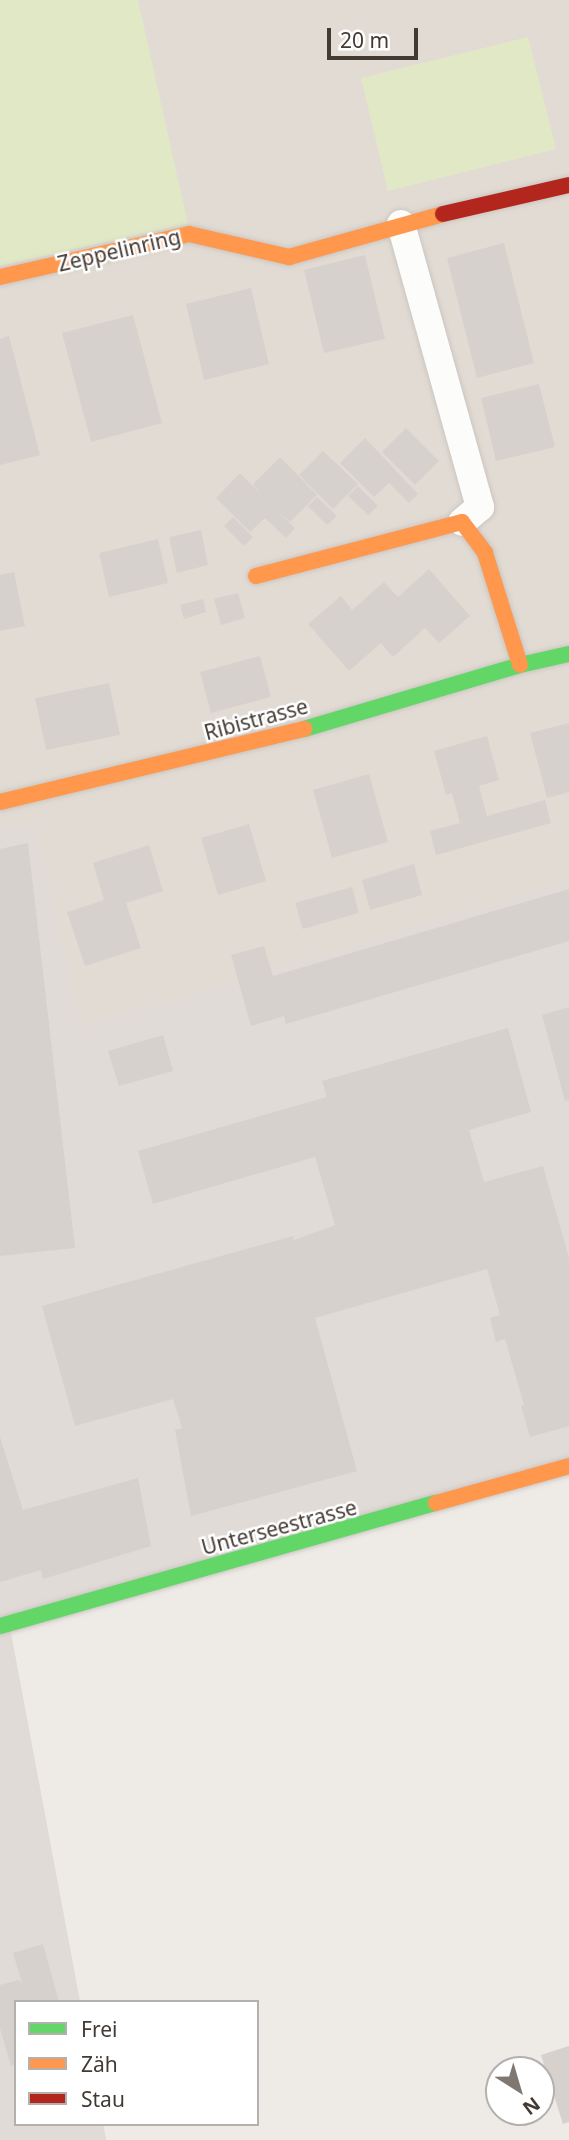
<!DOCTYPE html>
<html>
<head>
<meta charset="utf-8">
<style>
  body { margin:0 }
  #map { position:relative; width:569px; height:2140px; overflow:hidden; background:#eeeae6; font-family:"Noto Sans",sans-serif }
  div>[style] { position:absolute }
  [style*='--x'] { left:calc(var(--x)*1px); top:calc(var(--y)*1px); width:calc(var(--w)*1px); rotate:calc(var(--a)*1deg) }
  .residential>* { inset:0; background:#e2dbd3 }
  .industrial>* { inset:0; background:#e1dbd7 }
  .green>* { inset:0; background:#e1e8c6 }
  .building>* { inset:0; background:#d6d1cd }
  .roads { filter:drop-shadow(0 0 2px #cbc6c2) drop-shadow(0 0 2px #cbc6c2) }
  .street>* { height:28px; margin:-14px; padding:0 14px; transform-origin:14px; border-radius:14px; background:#fcfcfb }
  .fast>* { height:16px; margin:-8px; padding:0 8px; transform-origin:8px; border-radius:8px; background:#63d668 }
  .slow>* { height:16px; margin:-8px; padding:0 8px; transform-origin:8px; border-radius:8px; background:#ff974d }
  .jam>* { height:16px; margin:-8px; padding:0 8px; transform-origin:8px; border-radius:8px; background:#b3261e }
  span { translate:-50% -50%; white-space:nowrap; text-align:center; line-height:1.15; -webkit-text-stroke:5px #fff; paint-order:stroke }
  .street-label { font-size:21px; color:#433a33 }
  .legend { position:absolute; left:14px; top:2000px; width:245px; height:126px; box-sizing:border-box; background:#fff; border:2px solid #b4b0ad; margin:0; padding:9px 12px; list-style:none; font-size:21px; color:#433a33 }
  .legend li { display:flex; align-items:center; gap:14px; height:35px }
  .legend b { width:35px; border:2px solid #b4b0ad }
  .north { position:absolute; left:485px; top:2056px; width:70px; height:70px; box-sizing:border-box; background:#fff; border:2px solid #b4b0ad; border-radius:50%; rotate:143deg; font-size:19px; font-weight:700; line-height:28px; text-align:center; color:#433a33 }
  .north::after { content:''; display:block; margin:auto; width:24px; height:32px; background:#7f7872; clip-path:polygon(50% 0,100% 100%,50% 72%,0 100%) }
  .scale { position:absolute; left:327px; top:28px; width:91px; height:32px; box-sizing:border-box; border:4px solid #433a33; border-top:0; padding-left:9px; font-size:21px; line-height:24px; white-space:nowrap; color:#433a33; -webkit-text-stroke:5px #fff; paint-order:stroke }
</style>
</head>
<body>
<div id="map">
  <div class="residential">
    <div style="clip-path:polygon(0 0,569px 0,569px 1467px,9px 1623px,80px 2002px,16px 2002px,16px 2124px,103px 2124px,106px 2140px,0 2140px)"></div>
  </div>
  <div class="industrial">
    <div style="clip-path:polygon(36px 822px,80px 1027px,569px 880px,569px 1466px,9px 1623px,80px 2002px,16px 2002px,16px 2124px,103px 2124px,106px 2140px,0 2140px,0 829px)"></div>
  </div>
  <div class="green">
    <div style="clip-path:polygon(0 0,138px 0,188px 224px,0 266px)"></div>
    <div style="clip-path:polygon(528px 37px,556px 149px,388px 191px,361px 78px)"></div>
  </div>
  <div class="building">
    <div style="clip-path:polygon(504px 243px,534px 363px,477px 378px,447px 258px)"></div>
    <div style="clip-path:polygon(365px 255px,385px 339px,324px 353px,304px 270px)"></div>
    <div style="clip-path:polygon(251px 288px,269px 364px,204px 380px,186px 304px)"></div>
    <div style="clip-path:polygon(133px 315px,162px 423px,91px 442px,62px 333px)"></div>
    <div style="clip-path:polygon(9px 336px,40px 455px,0 465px,0 339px)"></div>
    <div style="clip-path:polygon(539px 384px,555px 447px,496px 461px,481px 398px)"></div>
    <div style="clip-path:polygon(406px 428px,439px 461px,415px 485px,382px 452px)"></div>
    <div style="clip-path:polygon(365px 438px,418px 494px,409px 503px,389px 483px,374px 497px,340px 463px)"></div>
    <div style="clip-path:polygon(323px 451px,358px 484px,333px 509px,299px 475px)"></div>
    <div style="clip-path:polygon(280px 457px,317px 495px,290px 522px,274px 508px,295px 528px,286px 538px,265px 518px,250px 532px,216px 498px,240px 473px,261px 494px,253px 484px)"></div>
    <div style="clip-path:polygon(358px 486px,378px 506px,368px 515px,348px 496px)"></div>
    <div style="clip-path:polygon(317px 497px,337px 516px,327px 525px,308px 506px)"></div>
    <div style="clip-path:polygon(233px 517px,253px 537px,244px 546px,224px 526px)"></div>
    <div style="clip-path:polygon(201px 530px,208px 565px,177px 573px,169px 537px)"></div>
    <div style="clip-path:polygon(158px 539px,168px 583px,109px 597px,99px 553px)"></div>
    <div style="clip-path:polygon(429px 569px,470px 616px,439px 643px,425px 628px,393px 657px,381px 643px,349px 671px,308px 624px,341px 596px,352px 610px,384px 582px,398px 597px)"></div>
    <div style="clip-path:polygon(14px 572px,25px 626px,0 631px,0 575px)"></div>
    <div style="clip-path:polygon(238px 593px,245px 618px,221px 625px,214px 599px)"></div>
    <div style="clip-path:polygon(203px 599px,206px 612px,184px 619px,180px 605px)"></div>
    <div style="clip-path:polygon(260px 656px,271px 697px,211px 713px,200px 672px)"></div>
    <div style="clip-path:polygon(109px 683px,120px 735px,46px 750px,35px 698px)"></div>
    <div style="clip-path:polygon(569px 723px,569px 792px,547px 798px,530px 733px)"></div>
    <div style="clip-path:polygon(487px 736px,499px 780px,479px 786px,487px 816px,545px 800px,551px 823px,436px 855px,430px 831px,460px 823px,452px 793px,446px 795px,434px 751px)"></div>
    <div style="clip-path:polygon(369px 774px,388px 842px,332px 858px,313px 790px)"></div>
    <div style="clip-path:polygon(249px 824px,266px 881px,218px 895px,201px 838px)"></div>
    <div style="clip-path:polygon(28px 843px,75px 1248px,0 1256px,0 849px)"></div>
    <div style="clip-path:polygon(149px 845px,163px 891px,126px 903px,141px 948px,85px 966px,67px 912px,104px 900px,93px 863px)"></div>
    <div style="clip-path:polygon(414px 864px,422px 895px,370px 910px,362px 880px)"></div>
    <div style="clip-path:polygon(352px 887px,359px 913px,303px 929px,295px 903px)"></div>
    <div style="clip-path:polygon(569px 889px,569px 941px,286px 1024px,284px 1016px,251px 1026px,231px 955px,264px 946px,273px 976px)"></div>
    <div style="clip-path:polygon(569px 1007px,569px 1100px,565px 1101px,542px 1015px)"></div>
    <div style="clip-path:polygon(508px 1028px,531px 1112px,469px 1130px,484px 1182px,543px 1166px,569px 1258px,569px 1426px,530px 1437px,521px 1406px,524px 1405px,505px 1339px,496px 1342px,490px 1318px,500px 1315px,487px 1269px,315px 1318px,357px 1471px,191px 1516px,175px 1430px,182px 1428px,173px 1399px,75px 1426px,42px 1306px,293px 1236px,294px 1240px,335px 1225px,315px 1157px,153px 1204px,138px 1151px,327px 1097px,322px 1081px)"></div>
    <div style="clip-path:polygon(163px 1035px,173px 1071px,119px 1086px,108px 1051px)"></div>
    <div style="clip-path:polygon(0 1437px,23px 1510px,138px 1478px,151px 1546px,43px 1579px,41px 1570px,0 1582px)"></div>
    <div style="clip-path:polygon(43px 1944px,59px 2002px,16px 2002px,16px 2064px,11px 2066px,0 2028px,0 1985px,18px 1980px,22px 1983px,13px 1953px)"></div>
    <div style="clip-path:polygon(569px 2046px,569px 2122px,563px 2124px,541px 2055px)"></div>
  </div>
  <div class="roads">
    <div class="street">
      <div style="--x:401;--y:224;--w:294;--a:74.4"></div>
      <div style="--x:480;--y:507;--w:23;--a:140"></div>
    </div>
    <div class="fast">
      <div style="--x:304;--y:729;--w:225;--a:-16.5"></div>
      <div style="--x:520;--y:665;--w:50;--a:-12.7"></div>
      <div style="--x:0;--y:1626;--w:453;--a:-15.8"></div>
    </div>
    <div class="slow">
      <div style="--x:0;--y:277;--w:194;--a:-12.8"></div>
      <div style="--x:189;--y:234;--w:103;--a:13"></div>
      <div style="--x:289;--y:257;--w:160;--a:-15.6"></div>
      <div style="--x:256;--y:576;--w:213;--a:-14.7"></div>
      <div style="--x:462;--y:522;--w:39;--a:53"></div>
      <div style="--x:485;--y:553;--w:117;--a:72.6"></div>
      <div style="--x:0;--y:802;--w:313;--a:-13.5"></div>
      <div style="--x:436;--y:1503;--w:138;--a:-15.5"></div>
    </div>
    <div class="jam">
      <div style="--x:443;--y:214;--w:129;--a:-13"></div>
    </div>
  </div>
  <div class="street-label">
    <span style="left:119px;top:250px;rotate:-13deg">Zeppelinring</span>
    <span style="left:256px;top:719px;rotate:-15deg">Ribistrasse</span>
    <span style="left:279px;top:1527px;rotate:-15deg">Unterseestrasse</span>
  </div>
  <ul class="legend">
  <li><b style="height:9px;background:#63d668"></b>Frei</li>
  <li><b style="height:9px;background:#ff974d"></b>Zäh</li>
  <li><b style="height:9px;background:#b3261e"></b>Stau</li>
  </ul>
  <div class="north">N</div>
  <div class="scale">20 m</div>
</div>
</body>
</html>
